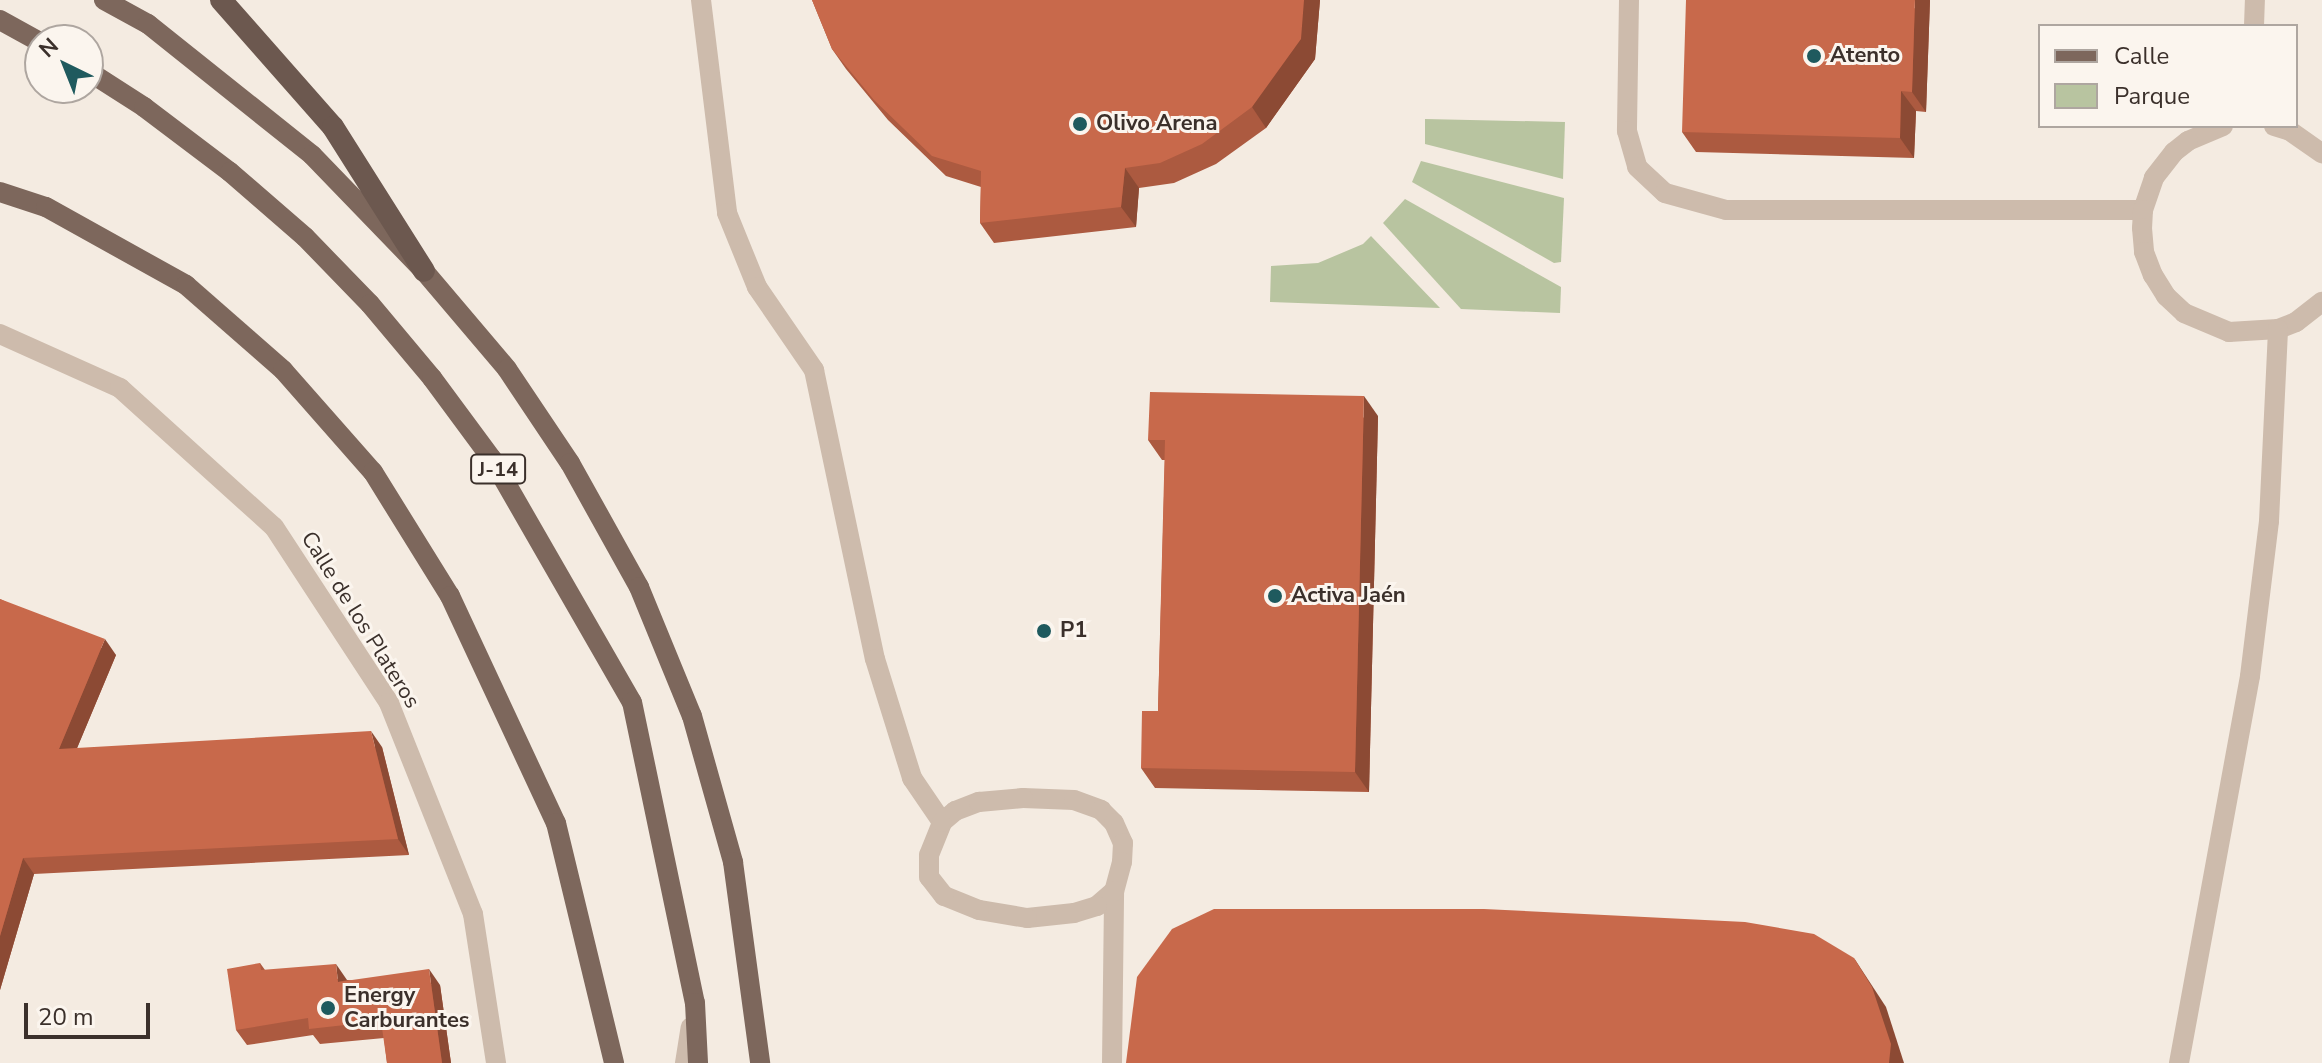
<!DOCTYPE html>
<html>
<head>
<meta charset="utf-8">
<style>
  body { margin:0 }
  #map { position:relative; width:2322px; height:1063px; overflow:hidden; background:#f4ebe1; font-family:"Nunito Sans",sans-serif }
  div>[style] { position:absolute }
  [style*='--x'] { left:calc(var(--x)*1px); top:calc(var(--y)*1px); width:calc(var(--w)*1px); rotate:calc(var(--a)*1deg) }
  .green>* { inset:0; background:#b8c4a0 }
  .service>* { height:20px; margin:-10px; padding:0 10px; transform-origin:10px; border-radius:10px; background:#cdbbac }
  .minor>* { height:20px; margin:-10px; padding:0 10px; transform-origin:10px; border-radius:10px; background:#cdbbac }
  .primary>* { height:20px; margin:-10px; padding:0 10px; transform-origin:10px; border-radius:10px; background:#7d675c }
  .trunk>* { height:22px; margin:-11px; padding:0 11px; transform-origin:11px; border-radius:11px; background:#6c584f }
  .wall>* { inset:0; background:#ac5a40 }
  .shaded-wall>* { inset:0; background:#8c4a34 }
  .building>* { inset:0; background:#c8694b }
  .dots>* { width:22px; height:22px; translate:-50% -50%; box-sizing:border-box; border:4px solid #fbf5ee; border-radius:50% }
  span { translate:-50% -50%; white-space:nowrap; text-align:center; line-height:1.15; -webkit-text-stroke:6px #fbf5ee; paint-order:stroke }
  .shield-label span { padding:2px 6px; background:#fbf5ee; border:2px solid; border-radius:6px; -webkit-text-stroke-width:0 }
  .shield-label { font-size:20px; color:#3b302b; font-weight:700 }
  .poi-label { font-size:22px; color:#3b302b; font-weight:700 }
  .left { translate:0 -50%; text-align:left }
  .street-label { font-size:22px; color:#3b302b }
  .legend { position:absolute; left:2038px; top:24px; width:260px; height:104px; box-sizing:border-box; background:#fbf5ee; border:2px solid #aea6a0; margin:0; padding:10px 14px; list-style:none; font-size:24px; color:#3b302b }
  .legend li { display:flex; align-items:center; gap:16px; height:40px }
  .legend b { width:40px; border:2px solid #aea6a0 }
  .north { position:absolute; left:24px; top:24px; width:80px; height:80px; box-sizing:border-box; background:#fbf5ee; border:2px solid #aea6a0; border-radius:50%; rotate:317deg; font-size:22px; font-weight:700; line-height:32px; text-align:center; color:#3b302b }
  .north::after { content:''; display:block; margin:auto; width:28px; height:36px; background:#1f5a5e; clip-path:polygon(50% 0,100% 100%,50% 72%,0 100%) }
  .scale { position:absolute; left:24px; top:1003px; width:126px; height:36px; box-sizing:border-box; border:4px solid #3b302b; border-top:0; padding-left:10px; font-size:24px; line-height:28px; white-space:nowrap; color:#3b302b; -webkit-text-stroke:6px #fbf5ee; paint-order:stroke }
</style>
</head>
<body>
<div id="map">
  <div class="green">
    <div style="clip-path:polygon(1425px 119px,1565px 122px,1563px 179px,1425px 144px)"></div>
    <div style="clip-path:polygon(1421px 161px,1564px 198px,1561px 262px,1554px 263px,1412px 182px)"></div>
    <div style="clip-path:polygon(1405px 199px,1561px 287px,1560px 313px,1461px 309px,1383px 223px)"></div>
    <div style="clip-path:polygon(1371px 236px,1440px 308px,1270px 302px,1271px 266px,1318px 263px,1363px 244px)"></div>
  </div>
  <div class="service">
    <div style="--x:685;--y:1063;--w:36;--a:-81"></div>
    <div style="--x:1112;--y:1063;--w:172;--a:-89.3"></div>
  </div>
  <div class="minor">
    <div style="--x:701;--y:0;--w:215;--a:83"></div>
    <div style="--x:727;--y:213;--w:80;--a:67.9"></div>
    <div style="--x:757;--y:287;--w:101;--a:55.5"></div>
    <div style="--x:814;--y:370;--w:295;--a:78.1"></div>
    <div style="--x:875;--y:659;--w:125;--a:72.7"></div>
    <div style="--x:912;--y:778;--w:53;--a:55.7"></div>
    <div style="--x:1629;--y:0;--w:131;--a:90.9"></div>
    <div style="--x:1627;--y:131;--w:37;--a:74"></div>
    <div style="--x:1637;--y:167;--w:38;--a:43"></div>
    <div style="--x:1665;--y:193;--w:63;--a:15.6"></div>
    <div style="--x:1726;--y:210;--w:417;--a:0"></div>
    <div style="--x:2254;--y:26;--w:26;--a:-88"></div>
    <div style="--x:2223;--y:126;--w:38;--a:157"></div>
    <div style="--x:2188;--y:141;--w:18;--a:142"></div>
    <div style="--x:2174;--y:152;--w:33;--a:128"></div>
    <div style="--x:2154;--y:178;--w:34;--a:109"></div>
    <div style="--x:2143;--y:210;--w:18;--a:93"></div>
    <div style="--x:2142;--y:228;--w:24;--a:85"></div>
    <div style="--x:2144;--y:252;--w:25;--a:69"></div>
    <div style="--x:2153;--y:275;--w:25;--a:58"></div>
    <div style="--x:2166;--y:296;--w:25;--a:43"></div>
    <div style="--x:2184;--y:313;--w:49;--a:22.9"></div>
    <div style="--x:2229;--y:332;--w:49;--a:-3.5"></div>
    <div style="--x:2278;--y:329;--w:19;--a:-21"></div>
    <div style="--x:2296;--y:322;--w:33;--a:-38"></div>
    <div style="--x:2274;--y:126;--w:17;--a:17"></div>
    <div style="--x:2290;--y:131;--w:39;--a:35"></div>
    <div style="--x:0;--y:334;--w:132;--a:24.2"></div>
    <div style="--x:120;--y:388;--w:207;--a:42.1"></div>
    <div style="--x:274;--y:527;--w:210;--a:56.8"></div>
    <div style="--x:389;--y:703;--w:227;--a:68.3"></div>
    <div style="--x:473;--y:914;--w:151;--a:81.2"></div>
    <div style="--x:1023;--y:798;--w:51;--a:2.2"></div>
    <div style="--x:1074;--y:800;--w:29;--a:20"></div>
    <div style="--x:1101;--y:810;--w:18;--a:45"></div>
    <div style="--x:1114;--y:823;--w:22;--a:66"></div>
    <div style="--x:1123;--y:843;--w:19;--a:93"></div>
    <div style="--x:1122;--y:862;--w:30;--a:105"></div>
    <div style="--x:1114;--y:891;--w:23;--a:139"></div>
    <div style="--x:1097;--y:906;--w:24;--a:163"></div>
    <div style="--x:1074;--y:913;--w:47;--a:173.9"></div>
    <div style="--x:1027;--y:918;--w:49;--a:-170.5"></div>
    <div style="--x:979;--y:910;--w:38;--a:-158"></div>
    <div style="--x:944;--y:896;--w:24;--a:-128"></div>
    <div style="--x:929;--y:877;--w:22;--a:-90"></div>
    <div style="--x:929;--y:855;--w:35;--a:-68"></div>
    <div style="--x:942;--y:822;--w:17;--a:-40"></div>
    <div style="--x:955;--y:811;--w:26;--a:-21"></div>
    <div style="--x:979;--y:802;--w:44;--a:-5.2"></div>
    <div style="--x:2179;--y:1063;--w:393;--a:-79.6"></div>
    <div style="--x:2250;--y:676;--w:156;--a:-83"></div>
    <div style="--x:2269;--y:521;--w:192;--a:-87.3"></div>
  </div>
  <div class="primary">
    <div style="--x:104;--y:0;--w:50;--a:28.6"></div>
    <div style="--x:148;--y:24;--w:210;--a:38.6"></div>
    <div style="--x:312;--y:155;--w:161;--a:46"></div>
    <div style="--x:424;--y:271;--w:128;--a:49.7"></div>
    <div style="--x:507;--y:369;--w:113;--a:56.2"></div>
    <div style="--x:570;--y:463;--w:142;--a:60.9"></div>
    <div style="--x:639;--y:587;--w:139;--a:67.7"></div>
    <div style="--x:692;--y:716;--w:152;--a:74.3"></div>
    <div style="--x:733;--y:862;--w:203;--a:82.3"></div>
    <div style="--x:0;--y:20;--w:46;--a:28.8"></div>
    <div style="--x:88;--y:71;--w:67;--a:32.7"></div>
    <div style="--x:144;--y:107;--w:108;--a:37.1"></div>
    <div style="--x:230;--y:172;--w:99;--a:40.9"></div>
    <div style="--x:305;--y:237;--w:93;--a:45.9"></div>
    <div style="--x:370;--y:304;--w:97;--a:50"></div>
    <div style="--x:432;--y:378;--w:101;--a:53.5"></div>
    <div style="--x:492;--y:459;--w:280;--a:60.1"></div>
    <div style="--x:632;--y:702;--w:308;--a:78.2"></div>
    <div style="--x:695;--y:1003;--w:60;--a:87.1"></div>
    <div style="--x:0;--y:192;--w:48;--a:18.1"></div>
    <div style="--x:46;--y:207;--w:160;--a:29.1"></div>
    <div style="--x:186;--y:285;--w:129;--a:41.2"></div>
    <div style="--x:283;--y:370;--w:136;--a:48.6"></div>
    <div style="--x:373;--y:472;--w:146;--a:58.2"></div>
    <div style="--x:450;--y:596;--w:251;--a:65"></div>
    <div style="--x:556;--y:823;--w:247;--a:76.4"></div>
  </div>
  <div class="trunk">
    <div style="--x:221;--y:0;--w:169;--a:48.6"></div>
    <div style="--x:333;--y:127;--w:170;--a:57.7"></div>
  </div>
  <div class="wall">
    <div style="clip-path:polygon(812px 0,1320px 0,1315px 59px,1266px 128px,1216px 164px,1174px 183px,1139px 188px,1136px 227px,994px 243px,980px 223px,981px 187px,946px 176px,888px 120px,846px 69px,832px 49px)"></div>
    <div style="clip-path:polygon(1930px 0,1926px 112px,1916px 111px,1914px 158px,1696px 152px,1682px 132px)"></div>
    <div style="clip-path:polygon(1378px 416px,1369px 792px,1155px 788px,1141px 768px,1158px 711px,1165px 460px,1162px 460px,1148px 440px)"></div>
    <div style="clip-path:polygon(0 599px,116px 655px,77px 748px,382px 747px,409px 855px,34px 874px,0 990px)"></div>
    <div style="clip-path:polygon(260px 963px,265px 970px,347px 980px,440px 985px,451px 1063px,387px 1063px,384px 1038px,320px 1044px,313px 1035px,247px 1045px,236px 1030px)"></div>
  </div>
  <div class="shaded-wall">
    <div style="clip-path:polygon(1304px 0,1320px 0,1315px 59px,1266px 128px,1252px 107px)"></div>
    <div style="clip-path:polygon(1915px 0,1930px 0,1926px 112px,1912px 92px)"></div>
    <div style="clip-path:polygon(1901px 91px,1916px 111px,1914px 158px,1900px 138px)"></div>
    <div style="clip-path:polygon(1125px 168px,1139px 188px,1136px 227px,1121px 207px)"></div>
    <div style="clip-path:polygon(1364px 396px,1378px 416px,1369px 792px,1355px 772px)"></div>
    <div style="clip-path:polygon(105px 639px,116px 655px,70px 765px,59px 749px)"></div>
    <div style="clip-path:polygon(371px 731px,382px 747px,409px 855px,398px 839px)"></div>
    <div style="clip-path:polygon(23px 858px,34px 874px,0 990px,0 936px)"></div>
    <div style="clip-path:polygon(1854px 958px,1886px 1007px,1904px 1063px,1889px 1063px)"></div>
    <div style="clip-path:polygon(336px 964px,347px 980px,338px 982px)"></div>
    <div style="clip-path:polygon(429px 969px,440px 985px,451px 1063px,442px 1063px)"></div>
  </div>
  <div class="building">
    <div style="clip-path:polygon(812px 0,1304px 0,1301px 39px,1252px 107px,1202px 144px,1160px 163px,1125px 168px,1121px 207px,980px 223px,981px 171px,932px 156px,874px 100px,832px 49px)"></div>
    <div style="clip-path:polygon(1686px 0,1915px 0,1912px 92px,1901px 91px,1900px 138px,1682px 132px)"></div>
    <div style="clip-path:polygon(1150px 392px,1364px 396px,1355px 772px,1141px 768px,1142px 711px,1158px 711px,1165px 440px,1148px 440px)"></div>
    <div style="clip-path:polygon(0 599px,105px 639px,59px 749px,371px 731px,398px 839px,23px 858px,0 936px)"></div>
    <div style="clip-path:polygon(1214px 909px,1484px 909px,1745px 922px,1814px 934px,1854px 958px,1872px 987px,1891px 1044px,1889px 1063px,1126px 1063px,1137px 977px,1172px 929px)"></div>
    <div style="clip-path:polygon(260px 963px,261px 970px,336px 964px,338px 982px,429px 969px,442px 1063px,387px 1063px,381px 1021px,309px 1029px,308px 1018px,236px 1030px,227px 969px)"></div>
  </div>
  <div class="dots">
    <div style="left:1814px;top:56px;background:#1f5a5e"></div>
    <div style="left:1080px;top:124px;background:#1f5a5e"></div>
    <div style="left:1275px;top:596px;background:#1f5a5e"></div>
    <div style="left:1044px;top:631px;background:#1f5a5e"></div>
    <div style="left:328px;top:1008px;background:#1f5a5e"></div>
  </div>
  <div class="shield-label">
    <span style="left:498px;top:469px">J-14</span>
  </div>
  <div class="poi-label">
    <span class="left" style="left:1830px;top:56px">Atento</span>
    <span class="left" style="left:1096px;top:124px">Olivo Arena</span>
    <span class="left" style="left:1291px;top:596px">Activa Jaén</span>
    <span class="left" style="left:1060px;top:631px">P1</span>
    <span class="left" style="left:344px;top:1008px">Energy<br>Carburantes</span>
  </div>
  <div class="street-label">
    <span style="left:360px;top:620px;rotate:58deg">Calle de los Plateros</span>
  </div>
  <ul class="legend">
  <li><b style="height:10px;background:#7d675c"></b>Calle</li>
  <li><b style="height:22px;background:#b8c4a0"></b>Parque</li>
  </ul>
  <div class="north">N</div>
  <div class="scale">20 m</div>
</div>
</body>
</html>
